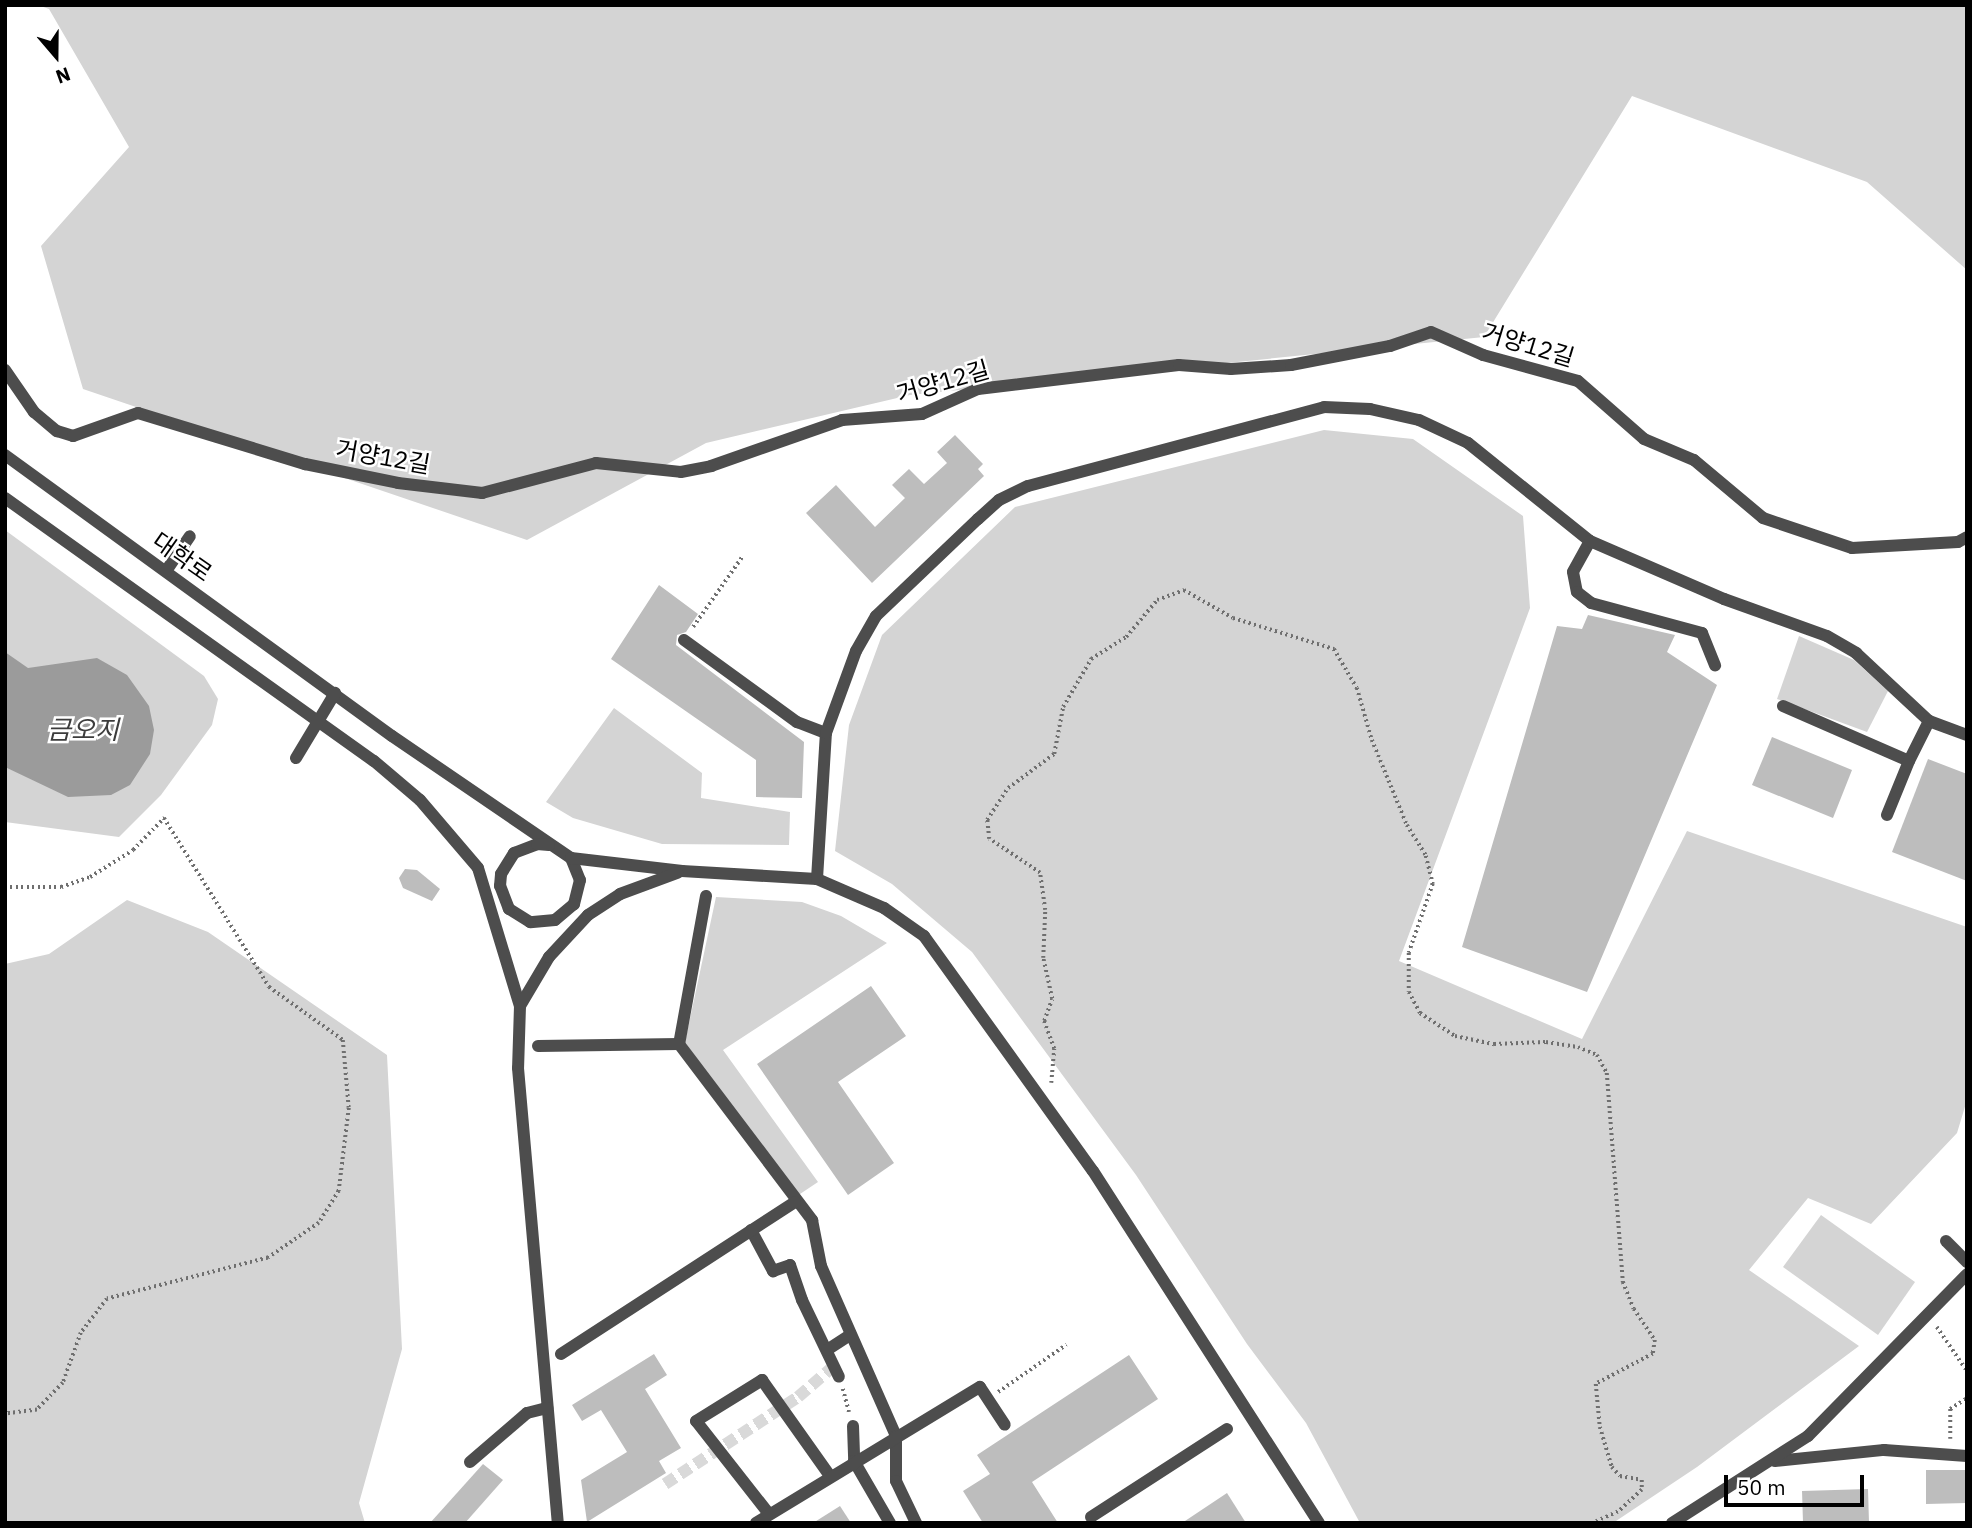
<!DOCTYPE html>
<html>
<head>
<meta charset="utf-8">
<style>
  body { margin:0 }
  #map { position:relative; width:1972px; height:1528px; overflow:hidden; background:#fff; font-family:"IBM Plex Sans","Noto Sans KR",sans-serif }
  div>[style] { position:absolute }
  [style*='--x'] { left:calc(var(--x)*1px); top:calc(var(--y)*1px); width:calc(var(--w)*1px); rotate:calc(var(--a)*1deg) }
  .green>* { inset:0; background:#d4d4d4 }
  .water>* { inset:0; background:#9b9b9b }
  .building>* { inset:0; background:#bdbdbd }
  .minor-tunnel>* { height:12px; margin-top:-6px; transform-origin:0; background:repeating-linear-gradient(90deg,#d9d9d9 0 12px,transparent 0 18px) }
  .path>* { height:3.5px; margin-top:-1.75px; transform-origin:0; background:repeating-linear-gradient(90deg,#6f6f6f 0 2px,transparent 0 5.5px) }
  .minor>* { height:12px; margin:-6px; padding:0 6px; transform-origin:6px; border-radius:6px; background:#4d4d4d }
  span { translate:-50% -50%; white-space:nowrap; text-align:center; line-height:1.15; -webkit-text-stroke:5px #fff; paint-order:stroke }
  .street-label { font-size:24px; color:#000 }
  .water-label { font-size:26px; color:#3c3c3c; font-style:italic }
  .frame { position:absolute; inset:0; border:7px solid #000; pointer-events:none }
  .north { position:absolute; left:21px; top:21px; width:70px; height:70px; -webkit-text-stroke:5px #fff; paint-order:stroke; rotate:160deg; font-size:19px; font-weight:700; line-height:28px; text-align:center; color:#000 }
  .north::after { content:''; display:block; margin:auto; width:24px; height:32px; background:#000; clip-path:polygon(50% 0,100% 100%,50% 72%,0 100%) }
  .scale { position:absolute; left:1724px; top:1475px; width:140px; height:32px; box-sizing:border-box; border:4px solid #000; border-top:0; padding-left:9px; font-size:21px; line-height:24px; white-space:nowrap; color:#000; -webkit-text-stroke:5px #fff; paint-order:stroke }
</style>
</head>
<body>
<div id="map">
  <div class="green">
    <div style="clip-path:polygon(38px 5px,1967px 5px,1967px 270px,1867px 182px,1632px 96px,1484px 337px,910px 395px,706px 443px,527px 540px,83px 389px,41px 246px,129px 147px,49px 9px)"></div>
    <div style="clip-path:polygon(1324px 430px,1413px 439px,1523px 516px,1530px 608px,1399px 961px,1582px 1039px,1687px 831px,1967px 927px,1967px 1100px,1957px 1133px,1871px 1224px,1808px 1198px,1749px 1270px,1859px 1346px,1697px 1467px,1613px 1523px,1360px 1523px,1306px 1423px,1247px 1344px,1136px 1175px,972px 952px,892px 884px,835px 851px,849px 725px,882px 635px,1015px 507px)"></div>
    <div style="clip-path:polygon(5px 530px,204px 676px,218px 699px,212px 725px,161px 795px,119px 837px,5px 822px)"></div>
    <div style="clip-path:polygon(1799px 636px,1854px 660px,1888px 691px,1867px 732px,1777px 699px)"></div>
    <div style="clip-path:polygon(614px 708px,702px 773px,701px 798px,790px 812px,789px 845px,662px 844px,573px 818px,546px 802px)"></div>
    <div style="clip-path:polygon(716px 897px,802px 902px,841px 916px,887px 943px,723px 1050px,818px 1182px,794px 1198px,685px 1042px)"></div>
    <div style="clip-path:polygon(127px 900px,208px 932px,387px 1055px,402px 1349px,359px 1503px,365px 1523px,5px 1523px,5px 964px,49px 954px)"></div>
    <div style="clip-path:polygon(1821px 1215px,1915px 1282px,1878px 1335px,1783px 1267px)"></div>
  </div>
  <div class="water">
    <div style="clip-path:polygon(5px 652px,28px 668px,97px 658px,127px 675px,149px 706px,154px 730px,150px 754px,130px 785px,111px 795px,68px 797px,5px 767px)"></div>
  </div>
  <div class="building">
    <div style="clip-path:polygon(955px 435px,983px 464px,978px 469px,984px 476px,872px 583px,806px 513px,836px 485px,875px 527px,905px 498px,892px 485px,909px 469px,924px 484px,947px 463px,937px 452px)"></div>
    <div style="clip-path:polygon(659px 585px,698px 614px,686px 632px,677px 635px,676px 645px,804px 742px,802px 798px,756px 797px,756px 760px,611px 659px)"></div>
    <div style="clip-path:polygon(1588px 615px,1675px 635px,1667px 652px,1717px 685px,1587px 992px,1462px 947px,1557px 626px,1582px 629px)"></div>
    <div style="clip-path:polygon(1772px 737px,1852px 770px,1833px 818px,1752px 785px)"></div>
    <div style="clip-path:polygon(1928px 759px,1967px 774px,1967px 881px,1892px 852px)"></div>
    <div style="clip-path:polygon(405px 869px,417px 870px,440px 889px,432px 901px,403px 888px,399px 878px)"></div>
    <div style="clip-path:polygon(871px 986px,906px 1036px,838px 1082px,894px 1163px,848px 1195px,757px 1064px)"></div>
    <div style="clip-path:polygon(654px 1354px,667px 1375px,645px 1389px,681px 1448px,659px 1461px,666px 1473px,587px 1522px,581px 1480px,627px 1452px,601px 1410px,582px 1421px,572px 1405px)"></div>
    <div style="clip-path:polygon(1129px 1355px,1158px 1399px,1032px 1482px,1058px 1523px,983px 1523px,963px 1491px,990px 1474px,977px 1455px)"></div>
    <div style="clip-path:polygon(483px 1464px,503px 1480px,465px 1523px,430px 1523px)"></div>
    <div style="clip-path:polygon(1926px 1470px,1967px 1470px,1967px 1503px,1926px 1504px)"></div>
    <div style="clip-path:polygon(1868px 1489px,1869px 1523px,1803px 1523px,1802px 1491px)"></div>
    <div style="clip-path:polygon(1227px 1493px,1246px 1523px,1182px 1523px)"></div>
    <div style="clip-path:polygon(840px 1506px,851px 1523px,813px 1523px)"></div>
  </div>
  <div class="minor-tunnel">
    <div style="--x:665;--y:1484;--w:159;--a:-33.2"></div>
    <div style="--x:798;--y:1397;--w:49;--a:-40.9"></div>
  </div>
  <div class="path">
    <div style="--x:693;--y:627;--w:85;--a:-55"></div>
    <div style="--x:5;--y:887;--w:56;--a:0"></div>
    <div style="--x:61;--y:887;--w:31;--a:-19"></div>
    <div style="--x:90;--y:877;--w:51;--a:-32.1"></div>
    <div style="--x:133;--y:850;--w:45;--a:-45.9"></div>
    <div style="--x:164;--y:818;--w:199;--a:58.1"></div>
    <div style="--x:269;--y:987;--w:91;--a:35.6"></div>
    <div style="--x:343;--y:1040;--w:68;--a:85"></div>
    <div style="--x:349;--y:1108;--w:84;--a:96.9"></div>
    <div style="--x:339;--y:1191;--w:38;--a:122"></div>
    <div style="--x:319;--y:1223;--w:62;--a:145.5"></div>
    <div style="--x:268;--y:1258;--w:166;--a:165.7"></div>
    <div style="--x:107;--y:1299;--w:43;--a:127.4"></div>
    <div style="--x:81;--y:1333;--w:53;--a:109.8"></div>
    <div style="--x:63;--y:1383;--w:37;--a:134"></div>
    <div style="--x:37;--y:1410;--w:32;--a:173"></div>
    <div style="--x:1051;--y:1083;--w:34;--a:-85"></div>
    <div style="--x:1054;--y:1049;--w:30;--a:-110"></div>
    <div style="--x:1044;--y:1021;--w:23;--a:-70"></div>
    <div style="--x:1052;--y:999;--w:42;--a:-102.4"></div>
    <div style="--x:1043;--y:958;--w:48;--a:-87.6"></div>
    <div style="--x:1045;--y:910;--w:37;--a:-98"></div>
    <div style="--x:1040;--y:873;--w:61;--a:-146.3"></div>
    <div style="--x:989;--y:839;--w:19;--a:-96"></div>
    <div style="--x:987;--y:820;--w:38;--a:-57"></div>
    <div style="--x:1008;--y:788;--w:57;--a:-36.5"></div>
    <div style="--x:1054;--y:754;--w:48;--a:-79.2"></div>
    <div style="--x:1063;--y:707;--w:56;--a:-59.7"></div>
    <div style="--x:1091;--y:659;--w:41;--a:-32.2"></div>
    <div style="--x:1126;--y:637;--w:48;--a:-50"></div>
    <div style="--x:1157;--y:600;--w:29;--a:-20"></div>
    <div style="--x:1184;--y:590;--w:56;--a:29.7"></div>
    <div style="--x:1233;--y:618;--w:106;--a:17.1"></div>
    <div style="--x:1334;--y:649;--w:45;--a:59.5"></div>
    <div style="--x:1357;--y:688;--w:54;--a:73.9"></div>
    <div style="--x:1372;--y:740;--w:92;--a:67.6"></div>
    <div style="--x:1407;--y:825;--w:36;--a:58"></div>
    <div style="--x:1426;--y:856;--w:29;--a:76"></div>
    <div style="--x:1433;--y:884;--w:73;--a:109.2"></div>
    <div style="--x:1409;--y:953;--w:39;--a:90"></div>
    <div style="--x:1409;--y:992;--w:24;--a:62"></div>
    <div style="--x:1420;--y:1013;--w:42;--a:33.3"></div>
    <div style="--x:1455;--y:1036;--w:40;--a:12"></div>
    <div style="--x:1494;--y:1044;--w:52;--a:-2.2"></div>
    <div style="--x:1546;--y:1042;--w:32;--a:9"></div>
    <div style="--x:1578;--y:1047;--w:21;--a:23"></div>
    <div style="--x:1597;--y:1055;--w:21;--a:61"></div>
    <div style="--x:1607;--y:1073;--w:210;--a:85.6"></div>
    <div style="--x:1623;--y:1282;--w:29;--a:68"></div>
    <div style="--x:1634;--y:1309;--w:37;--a:56"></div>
    <div style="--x:1655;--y:1340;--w:14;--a:98"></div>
    <div style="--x:1653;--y:1354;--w:64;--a:152.2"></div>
    <div style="--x:1596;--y:1384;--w:43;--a:84.7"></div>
    <div style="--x:1600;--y:1427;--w:42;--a:73.3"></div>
    <div style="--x:1612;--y:1467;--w:12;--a:48"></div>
    <div style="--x:1620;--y:1476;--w:22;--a:10"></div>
    <div style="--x:1642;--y:1480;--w:10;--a:90"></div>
    <div style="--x:1642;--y:1490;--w:33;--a:137"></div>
    <div style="--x:1618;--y:1512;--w:27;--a:156"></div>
    <div style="--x:1937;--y:1327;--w:53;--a:55.7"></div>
    <div style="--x:843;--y:1389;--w:24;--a:75"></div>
    <div style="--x:998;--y:1392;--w:83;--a:-34.7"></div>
    <div style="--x:1950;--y:1439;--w:30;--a:-90"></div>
    <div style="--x:1950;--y:1409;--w:20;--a:-33"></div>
  </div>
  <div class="minor">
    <div style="--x:5;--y:370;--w:51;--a:55.4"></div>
    <div style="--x:34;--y:412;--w:30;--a:40"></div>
    <div style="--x:57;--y:431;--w:17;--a:17"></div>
    <div style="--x:73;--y:436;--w:69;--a:-19.5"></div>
    <div style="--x:138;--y:413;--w:175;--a:17"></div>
    <div style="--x:305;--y:464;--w:95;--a:11.5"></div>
    <div style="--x:398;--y:483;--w:85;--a:6.8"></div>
    <div style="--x:482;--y:493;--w:118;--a:-14.7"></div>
    <div style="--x:596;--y:463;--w:85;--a:6"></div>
    <div style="--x:681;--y:472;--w:31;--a:-11"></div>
    <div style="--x:711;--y:466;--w:139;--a:-19.3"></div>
    <div style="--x:842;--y:420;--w:80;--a:-4.3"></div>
    <div style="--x:922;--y:414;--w:61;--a:-24.1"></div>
    <div style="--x:978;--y:389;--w:202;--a:-6.8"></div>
    <div style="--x:1179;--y:365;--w:52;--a:4.4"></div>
    <div style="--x:1231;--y:369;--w:60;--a:-3.8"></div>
    <div style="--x:1291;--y:365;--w:101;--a:-10.9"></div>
    <div style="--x:1390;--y:346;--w:43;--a:-18.9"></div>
    <div style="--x:1431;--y:332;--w:57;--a:23.9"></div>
    <div style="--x:1483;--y:355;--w:98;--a:15.3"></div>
    <div style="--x:1578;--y:381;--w:88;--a:41.3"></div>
    <div style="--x:1644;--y:439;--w:54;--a:22.8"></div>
    <div style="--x:1694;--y:460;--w:90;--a:40"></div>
    <div style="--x:1763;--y:518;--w:94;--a:18.6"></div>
    <div style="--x:1852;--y:548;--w:106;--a:-3.2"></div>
    <div style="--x:1958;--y:542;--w:10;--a:-29"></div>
    <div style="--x:5;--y:455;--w:478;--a:36"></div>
    <div style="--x:392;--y:736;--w:217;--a:34.3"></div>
    <div style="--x:571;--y:858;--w:24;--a:68"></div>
    <div style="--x:580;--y:880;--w:25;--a:104"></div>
    <div style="--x:574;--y:904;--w:25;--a:140"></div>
    <div style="--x:555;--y:920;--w:25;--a:175"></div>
    <div style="--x:530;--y:922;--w:25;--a:-148"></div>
    <div style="--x:509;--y:909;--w:25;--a:-111"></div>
    <div style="--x:500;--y:886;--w:12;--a:-85"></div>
    <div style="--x:501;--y:874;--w:25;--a:-58"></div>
    <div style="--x:514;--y:853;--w:25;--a:-21"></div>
    <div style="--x:537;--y:844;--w:12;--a:5"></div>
    <div style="--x:5;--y:498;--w:453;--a:35.5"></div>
    <div style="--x:374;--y:761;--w:60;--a:40.3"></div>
    <div style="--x:420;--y:800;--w:89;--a:49.5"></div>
    <div style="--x:478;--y:868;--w:144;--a:73.1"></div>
    <div style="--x:520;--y:1006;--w:62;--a:91.8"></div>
    <div style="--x:518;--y:1068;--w:457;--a:85"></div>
    <div style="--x:1590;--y:541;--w:35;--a:119"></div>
    <div style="--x:1573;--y:572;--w:20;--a:79"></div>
    <div style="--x:1577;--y:592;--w:18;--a:38"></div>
    <div style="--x:1591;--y:603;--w:115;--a:15.1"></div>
    <div style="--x:1702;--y:633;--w:35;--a:68"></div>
    <div style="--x:166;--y:571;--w:42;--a:-55.6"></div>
    <div style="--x:684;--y:640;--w:140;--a:36"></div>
    <div style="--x:797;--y:722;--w:31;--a:21"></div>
    <div style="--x:1783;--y:706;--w:137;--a:23.6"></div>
    <div style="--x:1909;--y:761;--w:45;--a:-63.4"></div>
    <div style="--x:296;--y:758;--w:76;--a:-59"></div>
    <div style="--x:1887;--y:815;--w:58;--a:-67.8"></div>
    <div style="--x:571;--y:858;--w:112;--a:6.7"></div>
    <div style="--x:682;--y:871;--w:135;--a:3.4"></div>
    <div style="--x:817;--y:879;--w:73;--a:23.4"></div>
    <div style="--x:884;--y:908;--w:49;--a:35"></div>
    <div style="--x:924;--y:936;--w:289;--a:54.3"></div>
    <div style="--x:1093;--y:1171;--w:418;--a:57.3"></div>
    <div style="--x:817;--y:879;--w:146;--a:-86.5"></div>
    <div style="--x:826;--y:733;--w:87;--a:-69.9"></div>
    <div style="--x:856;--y:651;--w:40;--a:-60.3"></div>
    <div style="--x:876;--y:616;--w:141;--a:-43.6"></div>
    <div style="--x:978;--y:519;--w:28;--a:-42"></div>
    <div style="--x:999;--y:500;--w:32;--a:-26"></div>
    <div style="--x:1028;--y:486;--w:306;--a:-14.9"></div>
    <div style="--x:1324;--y:407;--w:46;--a:2.5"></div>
    <div style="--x:1370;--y:409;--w:50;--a:12.7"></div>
    <div style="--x:1419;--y:420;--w:54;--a:25.1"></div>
    <div style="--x:1468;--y:443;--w:156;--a:38.8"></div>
    <div style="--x:1590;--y:541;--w:146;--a:23.4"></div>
    <div style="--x:1724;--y:599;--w:109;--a:19.8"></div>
    <div style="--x:1827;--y:636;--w:34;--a:30"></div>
    <div style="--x:1856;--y:653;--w:100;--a:43"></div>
    <div style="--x:1929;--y:721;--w:40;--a:20.2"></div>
    <div style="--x:706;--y:896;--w:150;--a:100.3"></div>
    <div style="--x:679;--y:1044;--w:221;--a:52.9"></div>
    <div style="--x:812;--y:1220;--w:47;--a:78.9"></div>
    <div style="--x:821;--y:1266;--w:186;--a:66.2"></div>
    <div style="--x:896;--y:1436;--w:45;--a:90"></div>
    <div style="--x:896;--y:1481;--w:47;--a:64.5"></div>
    <div style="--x:520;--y:1006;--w:57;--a:-59.4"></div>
    <div style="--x:549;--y:957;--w:57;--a:-47.1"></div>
    <div style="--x:588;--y:915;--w:38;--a:-33"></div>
    <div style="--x:620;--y:894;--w:61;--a:-20.2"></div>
    <div style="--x:538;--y:1046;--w:141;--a:-0.8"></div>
    <div style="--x:751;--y:1230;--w:47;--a:61.8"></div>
    <div style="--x:773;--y:1271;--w:18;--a:-19"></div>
    <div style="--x:790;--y:1265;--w:37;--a:71"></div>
    <div style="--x:802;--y:1300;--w:85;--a:64.3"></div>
    <div style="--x:1946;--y:1241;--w:30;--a:45"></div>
    <div style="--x:827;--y:1350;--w:27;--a:-33"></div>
    <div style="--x:561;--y:1354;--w:279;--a:-33"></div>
    <div style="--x:853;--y:1426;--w:35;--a:88"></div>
    <div style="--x:854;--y:1461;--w:72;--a:59.9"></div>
    <div style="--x:1775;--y:1461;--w:110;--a:-5.8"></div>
    <div style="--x:1884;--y:1450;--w:83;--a:4.1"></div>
    <div style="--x:470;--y:1462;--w:75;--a:-40.7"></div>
    <div style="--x:527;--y:1413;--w:21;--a:-14"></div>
    <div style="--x:769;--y:1514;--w:118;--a:-128.1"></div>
    <div style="--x:696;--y:1421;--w:78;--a:-31.8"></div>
    <div style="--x:762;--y:1380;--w:118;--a:54.7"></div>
    <div style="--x:1091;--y:1517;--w:162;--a:-32.9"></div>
    <div style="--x:756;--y:1523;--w:262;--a:-31.3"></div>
    <div style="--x:980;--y:1387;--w:45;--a:56.7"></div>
    <div style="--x:1672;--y:1523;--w:161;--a:-32.6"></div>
    <div style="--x:1808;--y:1436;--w:227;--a:-45.5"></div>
  </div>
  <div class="street-label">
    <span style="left:1528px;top:345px;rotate:17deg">거양12길</span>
    <span style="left:943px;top:382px;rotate:-16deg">거양12길</span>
    <span style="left:383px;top:457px;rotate:10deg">거양12길</span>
    <span style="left:182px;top:557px;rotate:35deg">대학로</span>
  </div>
  <div class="water-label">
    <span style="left:83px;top:730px">금오지</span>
  </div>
  <div class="frame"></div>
  <div class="north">N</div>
  <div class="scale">50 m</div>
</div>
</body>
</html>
